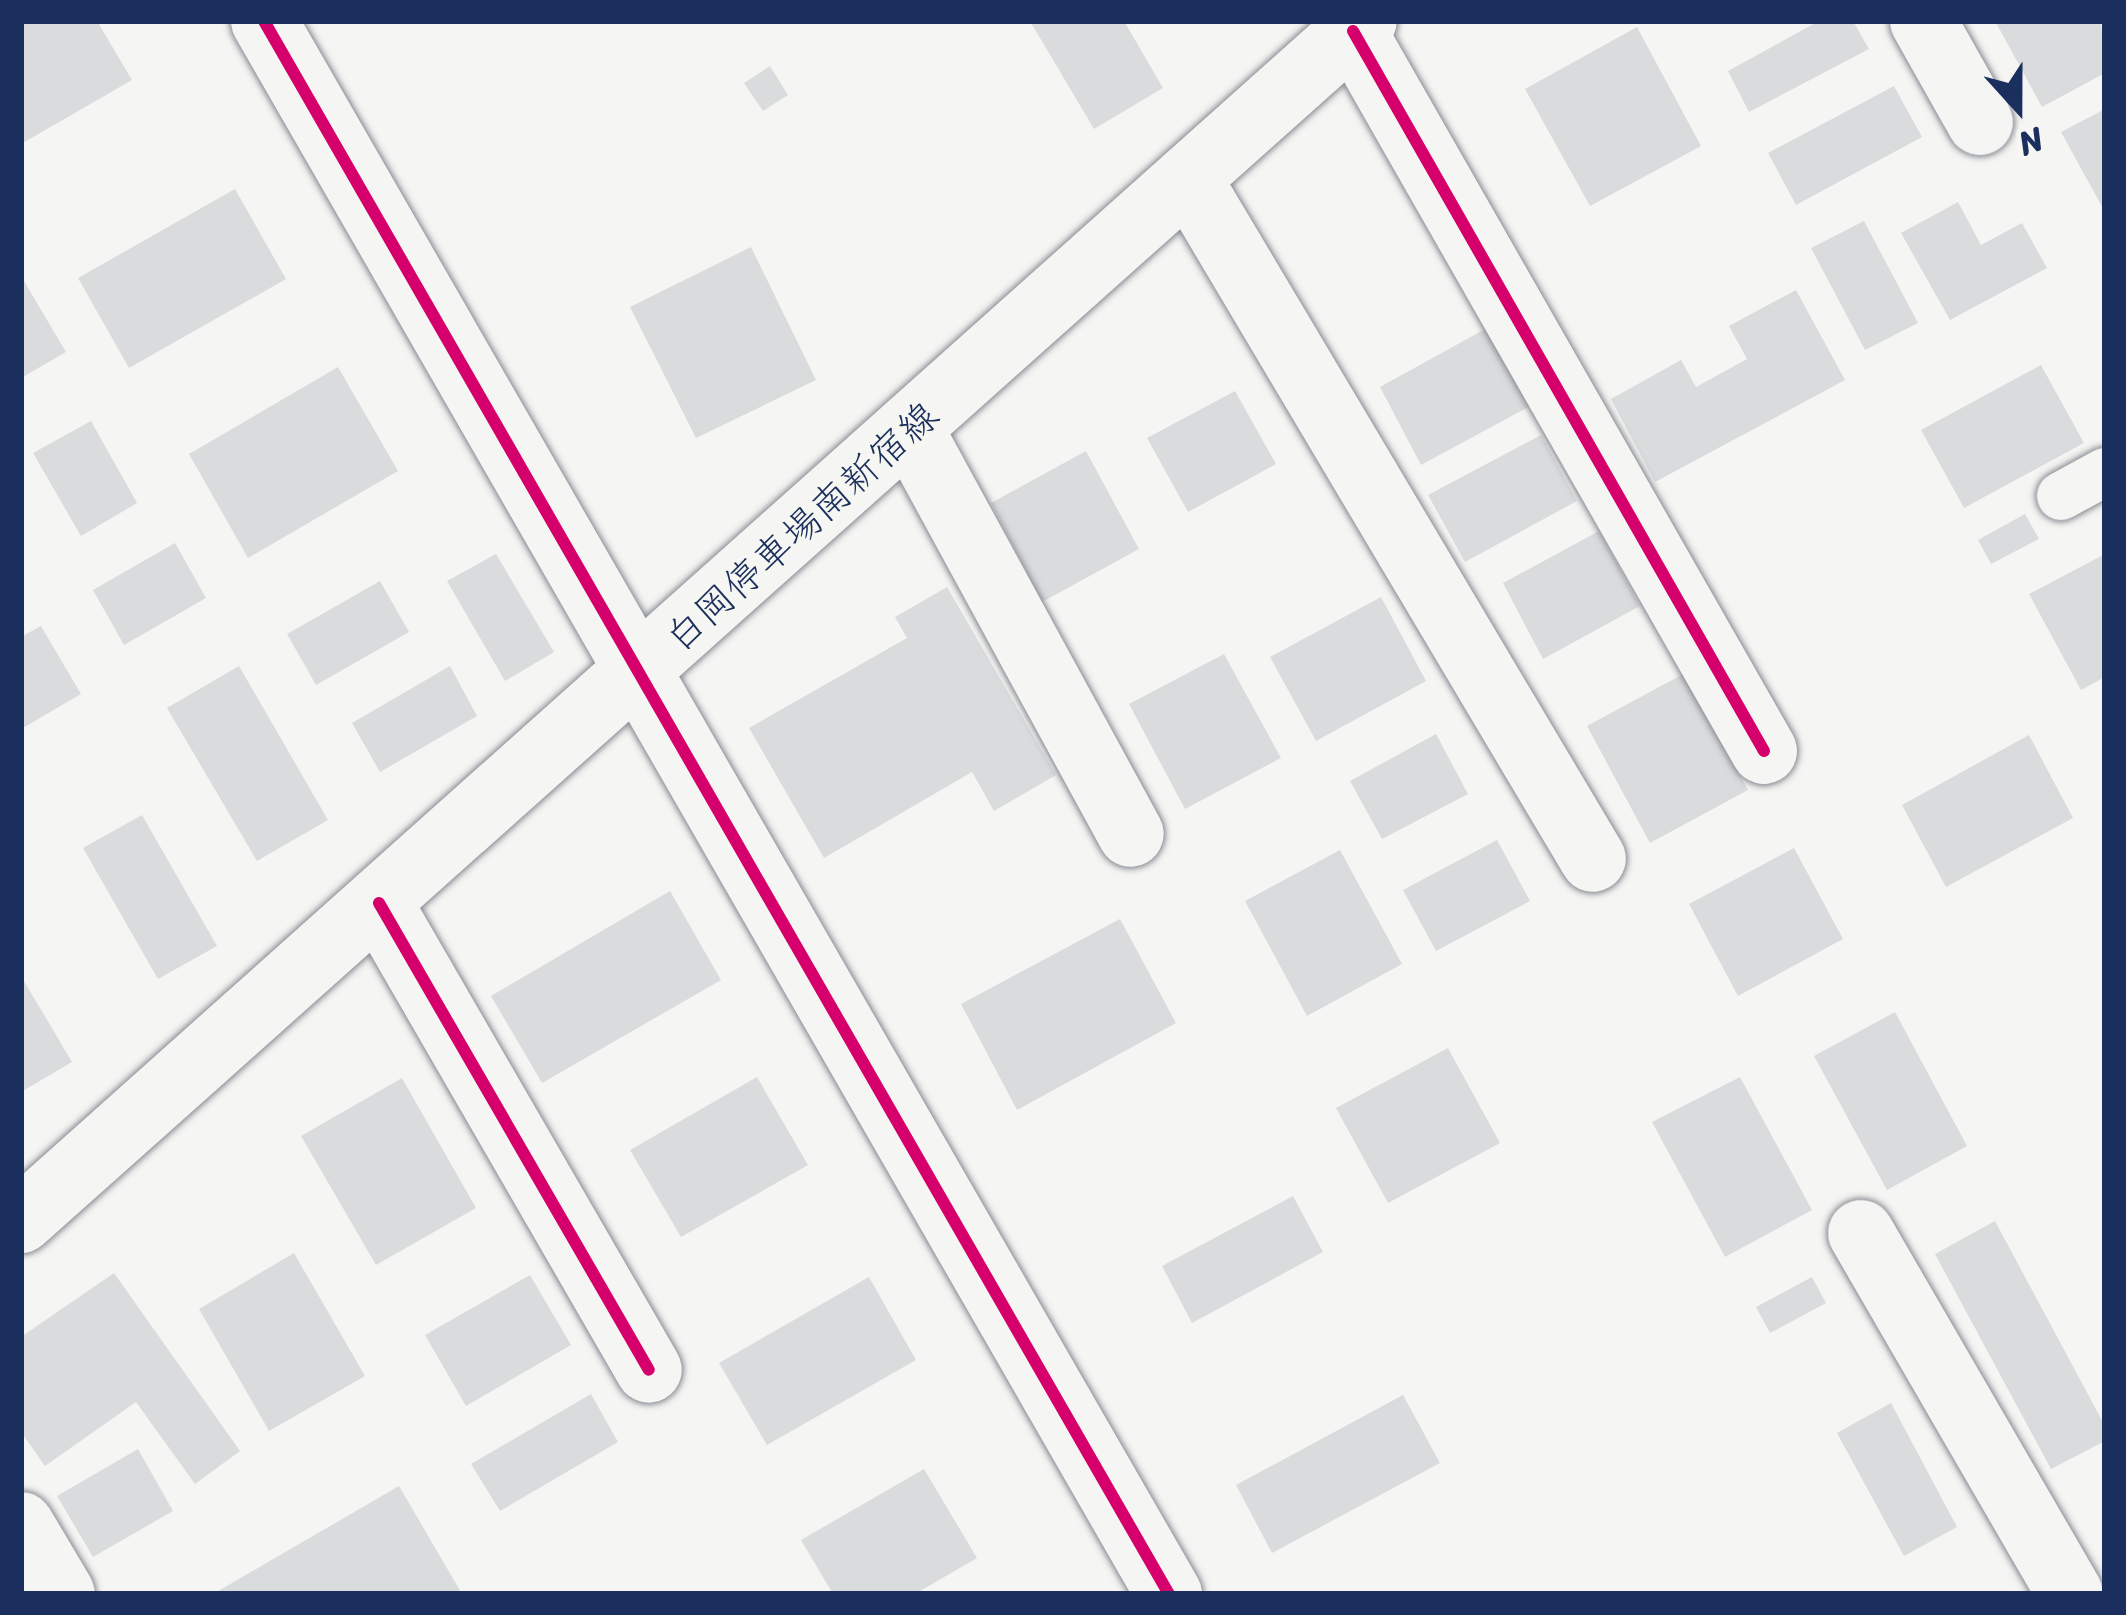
<!DOCTYPE html>
<html>
<head>
<meta charset="utf-8">
<style>
  body { margin:0 }
  #map { position:relative; width:2126px; height:1615px; overflow:hidden; background:#f5f5f3; font-family:Sriracha,"Klee One",sans-serif }
  div>[style] { position:absolute }
  [style*='--x'] { left:calc(var(--x)*1px); top:calc(var(--y)*1px); width:calc(var(--w)*1px); rotate:calc(var(--a)*1deg) }
  .building>* { inset:0; background:#dadbdc }
  .roads { filter:drop-shadow(0 0 3px #898d95) drop-shadow(0 0 3px #898d95) }
  .service>* { height:48px; margin:-24px; padding:0 24px; transform-origin:24px; border-radius:24px; background:#f5f5f3 }
  .minor>* { height:66px; margin:-33px; padding:0 33px; transform-origin:33px; border-radius:33px; background:#f5f5f3 }
  .secondary>* { height:66px; margin:-33px; padding:0 33px; transform-origin:33px; border-radius:33px; background:#f5f5f3 }
  .cycleway>* { height:12px; margin:-6px; padding:0 6px; transform-origin:6px; border-radius:6px; background:#d6006c }
  span { translate:-50% -50%; white-space:nowrap; text-align:center; line-height:1.15; -webkit-text-stroke:9px #f6f6f2; paint-order:stroke }
  .street-label { font-size:39px; color:#1b2f5e }
  .frame { position:absolute; inset:0; border:24px solid #1b2f5e; pointer-events:none }
  .north { position:absolute; left:1958px; top:48px; width:120px; height:120px; -webkit-text-stroke:9px #f6f6f2; paint-order:stroke; rotate:159deg; font-size:33px; font-weight:700; line-height:48px; text-align:center; color:#1b2f5e }
  .north::after { content:''; display:block; margin:auto; width:42px; height:54px; background:#1b2f5e; clip-path:polygon(50% 0,100% 100%,50% 72%,0 100%) }
</style>
</head>
<body>
<div id="map">
  <div class="building">
    <div style="clip-path:polygon(21px 21px,97px 21px,132px 80px,21px 144px)"></div>
    <div style="clip-path:polygon(1030px 21px,1124px 21px,1163px 88px,1094px 129px)"></div>
    <div style="clip-path:polygon(1819px 21px,1853px 21px,1869px 49px,1749px 112px,1728px 71px)"></div>
    <div style="clip-path:polygon(1995px 21px,2101px 21px,2105px 73px,2042px 107px)"></div>
    <div style="clip-path:polygon(1637px 27px,1701px 146px,1590px 206px,1525px 89px)"></div>
    <div style="clip-path:polygon(770px 66px,788px 95px,763px 111px,744px 83px)"></div>
    <div style="clip-path:polygon(1894px 86px,1922px 137px,1796px 205px,1768px 153px)"></div>
    <div style="clip-path:polygon(2105px 109px,2105px 212px,2061px 132px)"></div>
    <div style="clip-path:polygon(235px 189px,286px 279px,129px 368px,78px 278px)"></div>
    <div style="clip-path:polygon(1958px 202px,1981px 245px,2022px 223px,2047px 268px,1950px 320px,1901px 233px)"></div>
    <div style="clip-path:polygon(1864px 221px,1918px 323px,1865px 350px,1811px 248px)"></div>
    <div style="clip-path:polygon(751px 247px,816px 380px,696px 438px,630px 307px)"></div>
    <div style="clip-path:polygon(21px 276px,66px 352px,21px 378px)"></div>
    <div style="clip-path:polygon(1796px 290px,1845px 380px,1655px 482px,1611px 399px,1681px 360px,1696px 387px,1747px 359px,1729px 326px)"></div>
    <div style="clip-path:polygon(1487px 328px,1530px 406px,1421px 465px,1380px 387px)"></div>
    <div style="clip-path:polygon(2041px 365px,2084px 443px,1964px 508px,1921px 430px)"></div>
    <div style="clip-path:polygon(338px 367px,398px 471px,248px 558px,189px 454px)"></div>
    <div style="clip-path:polygon(1235px 391px,1276px 464px,1188px 512px,1147px 438px)"></div>
    <div style="clip-path:polygon(91px 421px,137px 503px,81px 536px,33px 453px)"></div>
    <div style="clip-path:polygon(1541px 435px,1577px 501px,1465px 562px,1428px 495px)"></div>
    <div style="clip-path:polygon(1086px 451px,1139px 549px,1042px 602px,991px 503px)"></div>
    <div style="clip-path:polygon(2025px 514px,2039px 539px,1991px 564px,1978px 540px)"></div>
    <div style="clip-path:polygon(1599px 531px,1640px 606px,1543px 659px,1503px 583px)"></div>
    <div style="clip-path:polygon(175px 543px,206px 598px,124px 645px,93px 590px)"></div>
    <div style="clip-path:polygon(496px 554px,554px 652px,505px 681px,447px 581px)"></div>
    <div style="clip-path:polygon(2105px 554px,2105px 677px,2081px 690px,2029px 594px)"></div>
    <div style="clip-path:polygon(380px 581px,409px 632px,316px 685px,287px 634px)"></div>
    <div style="clip-path:polygon(947px 587px,1056px 775px,994px 811px,972px 772px,824px 858px,749px 728px,907px 638px,895px 617px)"></div>
    <div style="clip-path:polygon(1381px 597px,1426px 681px,1316px 741px,1270px 657px)"></div>
    <div style="clip-path:polygon(41px 626px,81px 694px,21px 729px,21px 637px)"></div>
    <div style="clip-path:polygon(1224px 654px,1281px 758px,1185px 809px,1129px 704px)"></div>
    <div style="clip-path:polygon(239px 666px,328px 820px,257px 861px,167px 708px)"></div>
    <div style="clip-path:polygon(450px 666px,477px 716px,380px 772px,352px 723px)"></div>
    <div style="clip-path:polygon(1685px 673px,1748px 790px,1650px 843px,1587px 726px)"></div>
    <div style="clip-path:polygon(1436px 734px,1468px 794px,1382px 839px,1350px 781px)"></div>
    <div style="clip-path:polygon(2029px 735px,2073px 818px,1946px 887px,1902px 805px)"></div>
    <div style="clip-path:polygon(142px 815px,217px 946px,158px 979px,83px 848px)"></div>
    <div style="clip-path:polygon(1497px 840px,1530px 901px,1436px 951px,1403px 890px)"></div>
    <div style="clip-path:polygon(1794px 848px,1843px 939px,1738px 996px,1689px 904px)"></div>
    <div style="clip-path:polygon(1340px 850px,1402px 964px,1307px 1016px,1245px 901px)"></div>
    <div style="clip-path:polygon(670px 891px,721px 980px,542px 1083px,491px 996px)"></div>
    <div style="clip-path:polygon(1120px 919px,1176px 1023px,1017px 1110px,961px 1004px)"></div>
    <div style="clip-path:polygon(21px 976px,72px 1062px,21px 1092px)"></div>
    <div style="clip-path:polygon(1895px 1012px,1967px 1146px,1887px 1190px,1814px 1056px)"></div>
    <div style="clip-path:polygon(1448px 1048px,1500px 1143px,1388px 1203px,1336px 1108px)"></div>
    <div style="clip-path:polygon(757px 1077px,808px 1165px,681px 1237px,630px 1150px)"></div>
    <div style="clip-path:polygon(1740px 1077px,1812px 1210px,1725px 1257px,1652px 1122px)"></div>
    <div style="clip-path:polygon(402px 1078px,476px 1208px,376px 1265px,301px 1136px)"></div>
    <div style="clip-path:polygon(1293px 1196px,1323px 1252px,1192px 1323px,1162px 1266px)"></div>
    <div style="clip-path:polygon(1995px 1221px,2105px 1426px,2105px 1441px,2051px 1469px,1935px 1254px)"></div>
    <div style="clip-path:polygon(294px 1253px,365px 1376px,269px 1431px,199px 1309px)"></div>
    <div style="clip-path:polygon(114px 1273px,240px 1451px,195px 1484px,136px 1402px,45px 1466px,21px 1432px,21px 1337px)"></div>
    <div style="clip-path:polygon(530px 1275px,571px 1345px,466px 1406px,425px 1335px)"></div>
    <div style="clip-path:polygon(869px 1277px,916px 1360px,767px 1445px,719px 1363px)"></div>
    <div style="clip-path:polygon(1812px 1277px,1826px 1303px,1770px 1333px,1756px 1307px)"></div>
    <div style="clip-path:polygon(591px 1394px,618px 1442px,500px 1511px,471px 1464px)"></div>
    <div style="clip-path:polygon(1403px 1395px,1440px 1463px,1272px 1553px,1236px 1485px)"></div>
    <div style="clip-path:polygon(1891px 1403px,1957px 1527px,1904px 1556px,1837px 1433px)"></div>
    <div style="clip-path:polygon(138px 1449px,173px 1511px,93px 1557px,57px 1496px)"></div>
    <div style="clip-path:polygon(924px 1469px,977px 1558px,915px 1594px,833px 1594px,801px 1540px)"></div>
    <div style="clip-path:polygon(399px 1486px,462px 1594px,213px 1594px)"></div>
  </div>
  <div class="roads">
    <div class="service">
      <div style="--x:2061;--y:496;--w:50;--a:-28.6"></div>
    </div>
    <div class="minor">
      <div style="--x:264;--y:21;--w:1815;--a:60.09"></div>
      <div style="--x:1923;--y:21;--w:116;--a:60.6"></div>
      <div style="--x:1353;--y:31;--w:829;--a:60.28"></div>
      <div style="--x:1188;--y:178;--w:792;--a:59.26"></div>
      <div style="--x:910;--y:429;--w:461;--a:61.4"></div>
      <div style="--x:379;--y:903;--w:539;--a:59.97"></div>
      <div style="--x:1861;--y:1233;--w:417;--a:59.9"></div>
      <div style="--x:21;--y:1525;--w:80;--a:59.3"></div>
    </div>
    <div class="secondary">
      <div style="--x:21;--y:1220;--w:1800;--a:-41.76"></div>
    </div>
  </div>
  <div class="cycleway">
    <div style="--x:264;--y:21;--w:1815;--a:60.09"></div>
    <div style="--x:1353;--y:31;--w:829;--a:60.28"></div>
    <div style="--x:379;--y:903;--w:539;--a:59.97"></div>
  </div>
  <div class="street-label">
    <span style="left:802px;top:527px;rotate:-42deg">白岡停車場南新宿線</span>
  </div>
  <div class="frame"></div>
  <div class="north">N</div>
</div>
</body>
</html>
